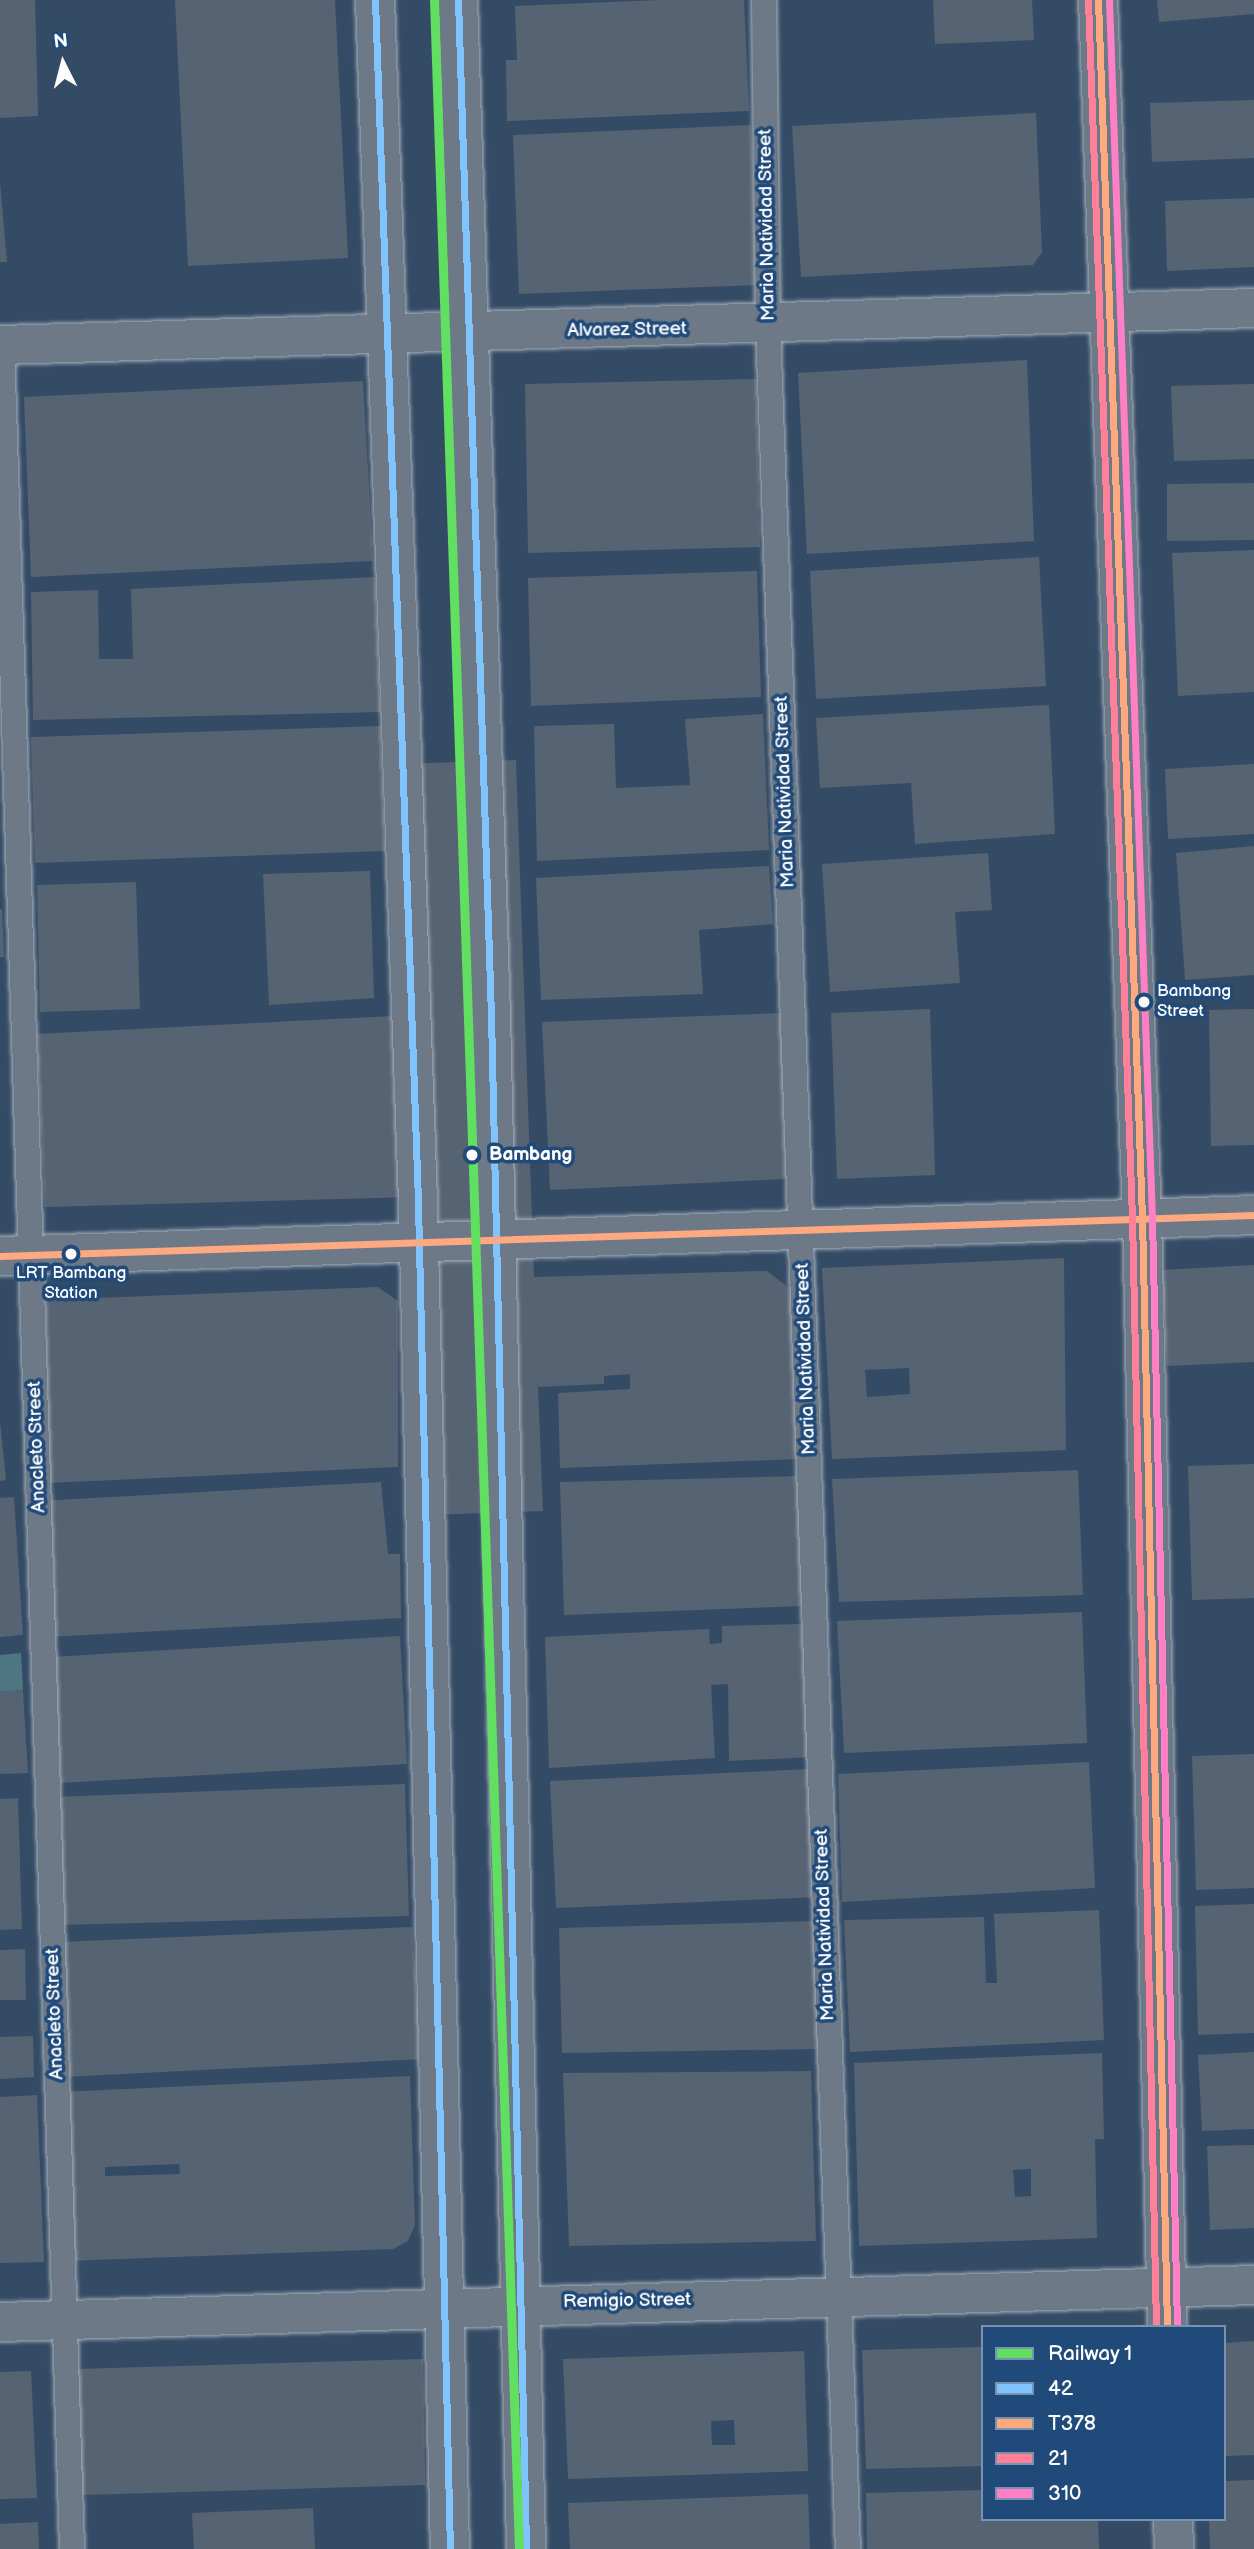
<!DOCTYPE html>
<html>
<head>
<meta charset="utf-8">
<style>
  body { margin:0 }
  #map { position:relative; width:1254px; height:2549px; overflow:hidden; background:#344b65; font-family:"Balsamiq Sans",sans-serif }
  div>[style] { position:absolute }
  [style*='--x'] { left:calc(var(--x)*1px); top:calc(var(--y)*1px); width:calc(var(--w)*1px); rotate:calc(var(--a)*1deg) }
  .green>* { inset:0; background:#4d7682 }
  .building>* { inset:0; background:#566372 }
  .roads { filter:drop-shadow(0 0 2px #a4aeba) drop-shadow(0 0 2px #a4aeba) }
  .service>* { height:24px; margin:-12px; padding:0 12px; transform-origin:12px; border-radius:12px; background:#6d7986 }
  .minor>* { height:38px; margin:-19px; padding:0 19px; transform-origin:19px; border-radius:19px; background:#6d7986 }
  .tertiary>* { height:38px; margin:-19px; padding:0 19px; transform-origin:19px; border-radius:19px; background:#6d7986 }
  .primary>* { height:38px; margin:-19px; padding:0 19px; transform-origin:19px; border-radius:19px; background:#6d7986 }
  .bus-1>* { height:7px; margin:-3.5px; padding:0 3.5px; transform-origin:3.5px; border-radius:3.5px; background:#80c4ff }
  .bus-2>* { height:7px; margin:-3.5px; padding:0 3.5px; transform-origin:3.5px; border-radius:3.5px; background:#ffa980 }
  .bus-3>* { height:7px; margin:-3.5px; padding:0 3.5px; transform-origin:3.5px; border-radius:3.5px; background:#ff8098 }
  .bus-4>* { height:7px; margin:-3.5px; padding:0 3.5px; transform-origin:3.5px; border-radius:3.5px; background:#ff80c5 }
  .rail-1>* { height:9px; margin:-4.5px; padding:0 4.5px; transform-origin:4.5px; border-radius:4.5px; background:#60df60 }
  .dots>* { width:19px; height:19px; translate:-50% -50%; box-sizing:border-box; border:4px solid #1f4a7a; border-radius:50% }
  span { translate:-50% -50%; white-space:nowrap; text-align:center; line-height:1.15; -webkit-text-stroke:7px #1f4a7a; paint-order:stroke }
  .bus-label { font-size:17px; color:#fff }
  .left { translate:0 -50%; text-align:left }
  .street-label { font-size:19px; color:#fff }
  .stop-label { font-size:19px; color:#fff; font-weight:700 }
  .legend { position:absolute; left:981px; top:2325px; width:245px; height:196px; box-sizing:border-box; background:#1f4a7a; border:2px solid #7992af; margin:0; padding:9px 12px; list-style:none; font-size:21px; color:#fff }
  .legend li { display:flex; align-items:center; gap:14px; height:35px }
  .legend b { width:35px; border:2px solid #7992af }
  .north { position:absolute; left:28px; top:28px; width:70px; height:70px; -webkit-text-stroke:5px #1f4a7a; paint-order:stroke; rotate:354deg; font-size:19px; font-weight:700; line-height:28px; text-align:center; color:#fff }
  .north::after { content:''; display:block; margin:auto; width:24px; height:32px; background:#fff; clip-path:polygon(50% 0,100% 100%,50% 72%,0 100%) }
</style>
</head>
<body>
<div id="map">
  <div class="green">
    <div style="clip-path:polygon(21px 1653px,23px 1690px,0 1692px,0 1655px)"></div>
  </div>
  <div class="building">
    <div style="clip-path:polygon(0 0,35px 0,38px 116px,0 118px)"></div>
    <div style="clip-path:polygon(175px 0,335px 0,348px 258px,188px 266px)"></div>
    <div style="clip-path:polygon(659px 0,744px 0,749px 111px,507px 121px,506px 60px,517px 60px,515px 6px)"></div>
    <div style="clip-path:polygon(933px 0,1032px 0,1034px 40px,935px 44px)"></div>
    <div style="clip-path:polygon(1157px 0,1254px 0,1254px 14px,1159px 22px)"></div>
    <div style="clip-path:polygon(1254px 100px,1254px 158px,1152px 162px,1150px 103px)"></div>
    <div style="clip-path:polygon(1036px 113px,1042px 252px,1033px 265px,801px 277px,792px 126px)"></div>
    <div style="clip-path:polygon(751px 125px,757px 285px,519px 294px,513px 135px)"></div>
    <div style="clip-path:polygon(0 183px,7px 262px,0 262px)"></div>
    <div style="clip-path:polygon(1254px 198px,1254px 267px,1167px 271px,1165px 201px)"></div>
    <div style="clip-path:polygon(1027px 360px,1034px 541px,807px 554px,798px 373px)"></div>
    <div style="clip-path:polygon(756px 379px,760px 547px,528px 553px,525px 384px)"></div>
    <div style="clip-path:polygon(363px 381px,373px 561px,31px 577px,24px 397px)"></div>
    <div style="clip-path:polygon(1254px 384px,1254px 459px,1174px 461px,1171px 386px)"></div>
    <div style="clip-path:polygon(1254px 483px,1254px 540px,1167px 541px,1167px 484px)"></div>
    <div style="clip-path:polygon(1254px 550px,1254px 692px,1178px 696px,1172px 553px)"></div>
    <div style="clip-path:polygon(1039px 557px,1046px 686px,816px 699px,810px 571px)"></div>
    <div style="clip-path:polygon(757px 571px,761px 697px,531px 706px,528px 578px)"></div>
    <div style="clip-path:polygon(375px 577px,380px 712px,33px 720px,31px 592px,98px 590px,99px 659px,133px 659px,131px 589px)"></div>
    <div style="clip-path:polygon(1049px 705px,1055px 834px,915px 844px,911px 783px,820px 788px,816px 718px)"></div>
    <div style="clip-path:polygon(763px 714px,769px 850px,537px 861px,534px 726px,614px 724px,616px 788px,690px 785px,685px 719px)"></div>
    <div style="clip-path:polygon(380px 726px,385px 851px,35px 863px,31px 737px)"></div>
    <div style="clip-path:polygon(516px 760px,534px 1277px,767px 1271px,793px 1291px,800px 1459px,560px 1468px,558px 1393px,630px 1389px,630px 1374px,604px 1376px,604px 1384px,538px 1387px,543px 1511px,426px 1515px,415px 1197px,45px 1207px,37px 1034px,393px 1016px,394px 1088px,406px 1087px,399px 764px)"></div>
    <div style="clip-path:polygon(1254px 764px,1254px 834px,1168px 839px,1165px 769px)"></div>
    <div style="clip-path:polygon(1254px 846px,1254px 975px,1185px 980px,1176px 853px)"></div>
    <div style="clip-path:polygon(988px 853px,992px 910px,955px 912px,960px 983px,830px 992px,822px 864px)"></div>
    <div style="clip-path:polygon(769px 866px,773px 924px,699px 930px,703px 994px,541px 1000px,536px 878px)"></div>
    <div style="clip-path:polygon(370px 871px,374px 998px,269px 1005px,263px 874px)"></div>
    <div style="clip-path:polygon(136px 882px,140px 1009px,40px 1012px,37px 885px)"></div>
    <div style="clip-path:polygon(0 909px,2px 909px,4px 957px,0 957px)"></div>
    <div style="clip-path:polygon(930px 1009px,935px 1175px,837px 1179px,831px 1013px)"></div>
    <div style="clip-path:polygon(1254px 1009px,1254px 1145px,1211px 1146px,1209px 1010px)"></div>
    <div style="clip-path:polygon(781px 1013px,786px 1179px,550px 1190px,542px 1022px)"></div>
    <div style="clip-path:polygon(evenodd,1064px 1258px,1066px 1450px,832px 1459px,822px 1268px,1064px 1258px,909px 1368px,910px 1394px,867px 1397px,865px 1370px,909px 1368px)"></div>
    <div style="clip-path:polygon(1254px 1265px,1254px 1362px,1167px 1366px,1162px 1270px)"></div>
    <div style="clip-path:polygon(378px 1287px,398px 1301px,398px 1467px,48px 1483px,46px 1300px)"></div>
    <div style="clip-path:polygon(0 1421px,6px 1480px,0 1481px)"></div>
    <div style="clip-path:polygon(1254px 1464px,1254px 1598px,1192px 1600px,1188px 1466px)"></div>
    <div style="clip-path:polygon(1078px 1470px,1083px 1595px,839px 1602px,832px 1479px)"></div>
    <div style="clip-path:polygon(799px 1476px,802px 1606px,564px 1615px,560px 1482px)"></div>
    <div style="clip-path:polygon(381px 1482px,388px 1554px,400px 1554px,401px 1618px,48px 1637px,40px 1501px)"></div>
    <div style="clip-path:polygon(14px 1497px,23px 1635px,0 1637px,0 1498px)"></div>
    <div style="clip-path:polygon(1082px 1612px,1087px 1743px,844px 1753px,837px 1621px)"></div>
    <div style="clip-path:polygon(803px 1624px,811px 1757px,729px 1761px,728px 1684px,711px 1685px,715px 1758px,549px 1768px,545px 1637px,709px 1629px,710px 1644px,722px 1643px,722px 1626px)"></div>
    <div style="clip-path:polygon(400px 1636px,407px 1764px,58px 1783px,51px 1657px)"></div>
    <div style="clip-path:polygon(23px 1690px,28px 1773px,0 1774px,0 1692px)"></div>
    <div style="clip-path:polygon(1254px 1754px,1254px 1888px,1196px 1890px,1192px 1756px)"></div>
    <div style="clip-path:polygon(1089px 1762px,1095px 1888px,842px 1902px,838px 1774px)"></div>
    <div style="clip-path:polygon(812px 1769px,820px 1897px,556px 1908px,550px 1781px)"></div>
    <div style="clip-path:polygon(405px 1784px,409px 1916px,57px 1925px,53px 1797px)"></div>
    <div style="clip-path:polygon(18px 1798px,22px 1929px,0 1930px,0 1799px)"></div>
    <div style="clip-path:polygon(1254px 1904px,1254px 2033px,1198px 2035px,1195px 1906px)"></div>
    <div style="clip-path:polygon(1099px 1910px,1104px 2040px,850px 2052px,844px 1920px,984px 1917px,986px 1983px,997px 1983px,994px 1914px)"></div>
    <div style="clip-path:polygon(817px 1921px,818px 2049px,562px 2053px,559px 1928px)"></div>
    <div style="clip-path:polygon(412px 1927px,421px 2059px,63px 2077px,59px 1942px)"></div>
    <div style="clip-path:polygon(25px 1949px,26px 2000px,0 2000px,0 1950px)"></div>
    <div style="clip-path:polygon(33px 2036px,34px 2077px,0 2079px,0 2037px)"></div>
    <div style="clip-path:polygon(1254px 2052px,1254px 2129px,1202px 2131px,1198px 2055px)"></div>
    <div style="clip-path:polygon(evenodd,1102px 2053px,1104px 2139px,1095px 2139px,1097px 2238px,859px 2246px,854px 2063px,1102px 2053px,1031px 2169px,1031px 2196px,1015px 2197px,1013px 2170px,1031px 2169px)"></div>
    <div style="clip-path:polygon(811px 2071px,816px 2241px,569px 2246px,563px 2073px)"></div>
    <div style="clip-path:polygon(evenodd,410px 2076px,415px 2225px,408px 2241px,393px 2249px,66px 2261px,60px 2092px,410px 2076px,179px 2164px,180px 2174px,105px 2176px,105px 2167px,179px 2164px)"></div>
    <div style="clip-path:polygon(37px 2095px,44px 2262px,0 2263px,0 2097px)"></div>
    <div style="clip-path:polygon(1254px 2145px,1254px 2228px,1210px 2230px,1207px 2146px)"></div>
    <div style="clip-path:polygon(1254px 2341px,1254px 2455px,1224px 2456px,1224px 2343px)"></div>
    <div style="clip-path:polygon(983px 2347px,983px 2466px,866px 2469px,862px 2350px)"></div>
    <div style="clip-path:polygon(evenodd,804px 2351px,808px 2471px,568px 2479px,563px 2359px,804px 2351px,734px 2420px,735px 2445px,712px 2445px,711px 2421px,734px 2420px)"></div>
    <div style="clip-path:polygon(423px 2359px,425px 2485px,81px 2495px,76px 2369px)"></div>
    <div style="clip-path:polygon(31px 2371px,37px 2498px,0 2499px,0 2372px)"></div>
    <div style="clip-path:polygon(1254px 2480px,1254px 2549px,1210px 2549px,1209px 2519px,1224px 2519px,1224px 2481px)"></div>
    <div style="clip-path:polygon(983px 2490px,983px 2519px,1098px 2519px,1099px 2549px,867px 2549px,866px 2493px)"></div>
    <div style="clip-path:polygon(808px 2494px,810px 2549px,570px 2549px,568px 2503px)"></div>
    <div style="clip-path:polygon(313px 2508px,315px 2549px,194px 2549px,192px 2513px)"></div>
    <div style="clip-path:polygon(38px 2522px,39px 2549px,0 2549px,0 2524px)"></div>
  </div>
  <div class="roads">
    <div class="service">
      <div style="--x:764;--y:0;--w:327;--a:89.3"></div>
      <div style="--x:768;--y:327;--w:2223;--a:87.94"></div>
      <div style="--x:2;--y:345;--w:2205;--a:88.18"></div>
    </div>
    <div class="minor">
      <div style="--x:0;--y:345;--w:1255;--a:-1.69"></div>
      <div style="--x:0;--y:2322;--w:1255;--a:-1.69"></div>
    </div>
    <div class="tertiary">
      <div style="--x:1098;--y:0;--w:1218;--a:87.93"></div>
      <div style="--x:1142;--y:1217;--w:1110;--a:88.71"></div>
      <div style="--x:0;--y:1256;--w:1255;--a:-1.87"></div>
      <div style="--x:1173;--y:2519;--w:30;--a:88"></div>
    </div>
    <div class="primary">
      <div style="--x:375;--y:0;--w:1204;--a:87.95"></div>
      <div style="--x:418;--y:1203;--w:1346;--a:88.64"></div>
      <div style="--x:458;--y:0;--w:1016;--a:88.14"></div>
      <div style="--x:491;--y:1015;--w:1534;--a:88.69"></div>
    </div>
  </div>
  <div class="bus-1">
    <div style="--x:375;--y:0;--w:1204;--a:87.95"></div>
    <div style="--x:418;--y:1203;--w:1346;--a:88.64"></div>
    <div style="--x:458;--y:0;--w:1016;--a:88.14"></div>
    <div style="--x:491;--y:1015;--w:1534;--a:88.69"></div>
  </div>
  <div class="bus-2">
    <div style="--x:1098;--y:0;--w:1218;--a:87.93"></div>
    <div style="--x:1142;--y:1217;--w:1110;--a:88.71"></div>
    <div style="--x:0;--y:1256;--w:1255;--a:-1.87"></div>
  </div>
  <div class="bus-3">
    <div style="--x:1088;--y:0;--w:1218;--a:87.93"></div>
    <div style="--x:1132;--y:1217;--w:1110;--a:88.76"></div>
  </div>
  <div class="bus-4">
    <div style="--x:1109;--y:0;--w:1218;--a:87.98"></div>
    <div style="--x:1152;--y:1217;--w:1110;--a:88.71"></div>
  </div>
  <div class="rail-1">
    <div style="--x:434;--y:0;--w:2550;--a:88.09"></div>
  </div>
  <div class="dots">
    <div style="left:1144px;top:1002px;background:#fff"></div>
    <div style="left:472px;top:1155px;background:#fff"></div>
    <div style="left:71px;top:1254px;background:#fff"></div>
  </div>
  <div class="bus-label">
    <span class="left" style="left:1157px;top:1002px">Bambang<br>Street</span>
    <span style="left:71px;top:1284px">LRT Bambang<br>Station</span>
  </div>
  <div class="street-label">
    <span style="left:767px;top:225px;rotate:-91deg">Maria Natividad Street</span>
    <span style="left:627px;top:330px;rotate:-1deg">Alvarez Street</span>
    <span style="left:785px;top:792px;rotate:-92deg">Maria Natividad Street</span>
    <span style="left:806px;top:1359px;rotate:-92deg">Maria Natividad Street</span>
    <span style="left:37px;top:1447px;rotate:-92deg">Anacleto Street</span>
    <span style="left:825px;top:1925px;rotate:-92deg">Maria Natividad Street</span>
    <span style="left:55px;top:2014px;rotate:-92deg">Anacleto Street</span>
    <span style="left:627px;top:2301px;rotate:-1deg">Remigio Street</span>
  </div>
  <div class="stop-label">
    <span class="left" style="left:489px;top:1155px">Bambang</span>
  </div>
  <ul class="legend">
  <li><b style="height:9px;background:#60df60"></b>Railway 1</li>
  <li><b style="height:9px;background:#80c4ff"></b>42</li>
  <li><b style="height:9px;background:#ffa980"></b>T378</li>
  <li><b style="height:9px;background:#ff8098"></b>21</li>
  <li><b style="height:9px;background:#ff80c5"></b>310</li>
  </ul>
  <div class="north">N</div>
</div>
</body>
</html>
